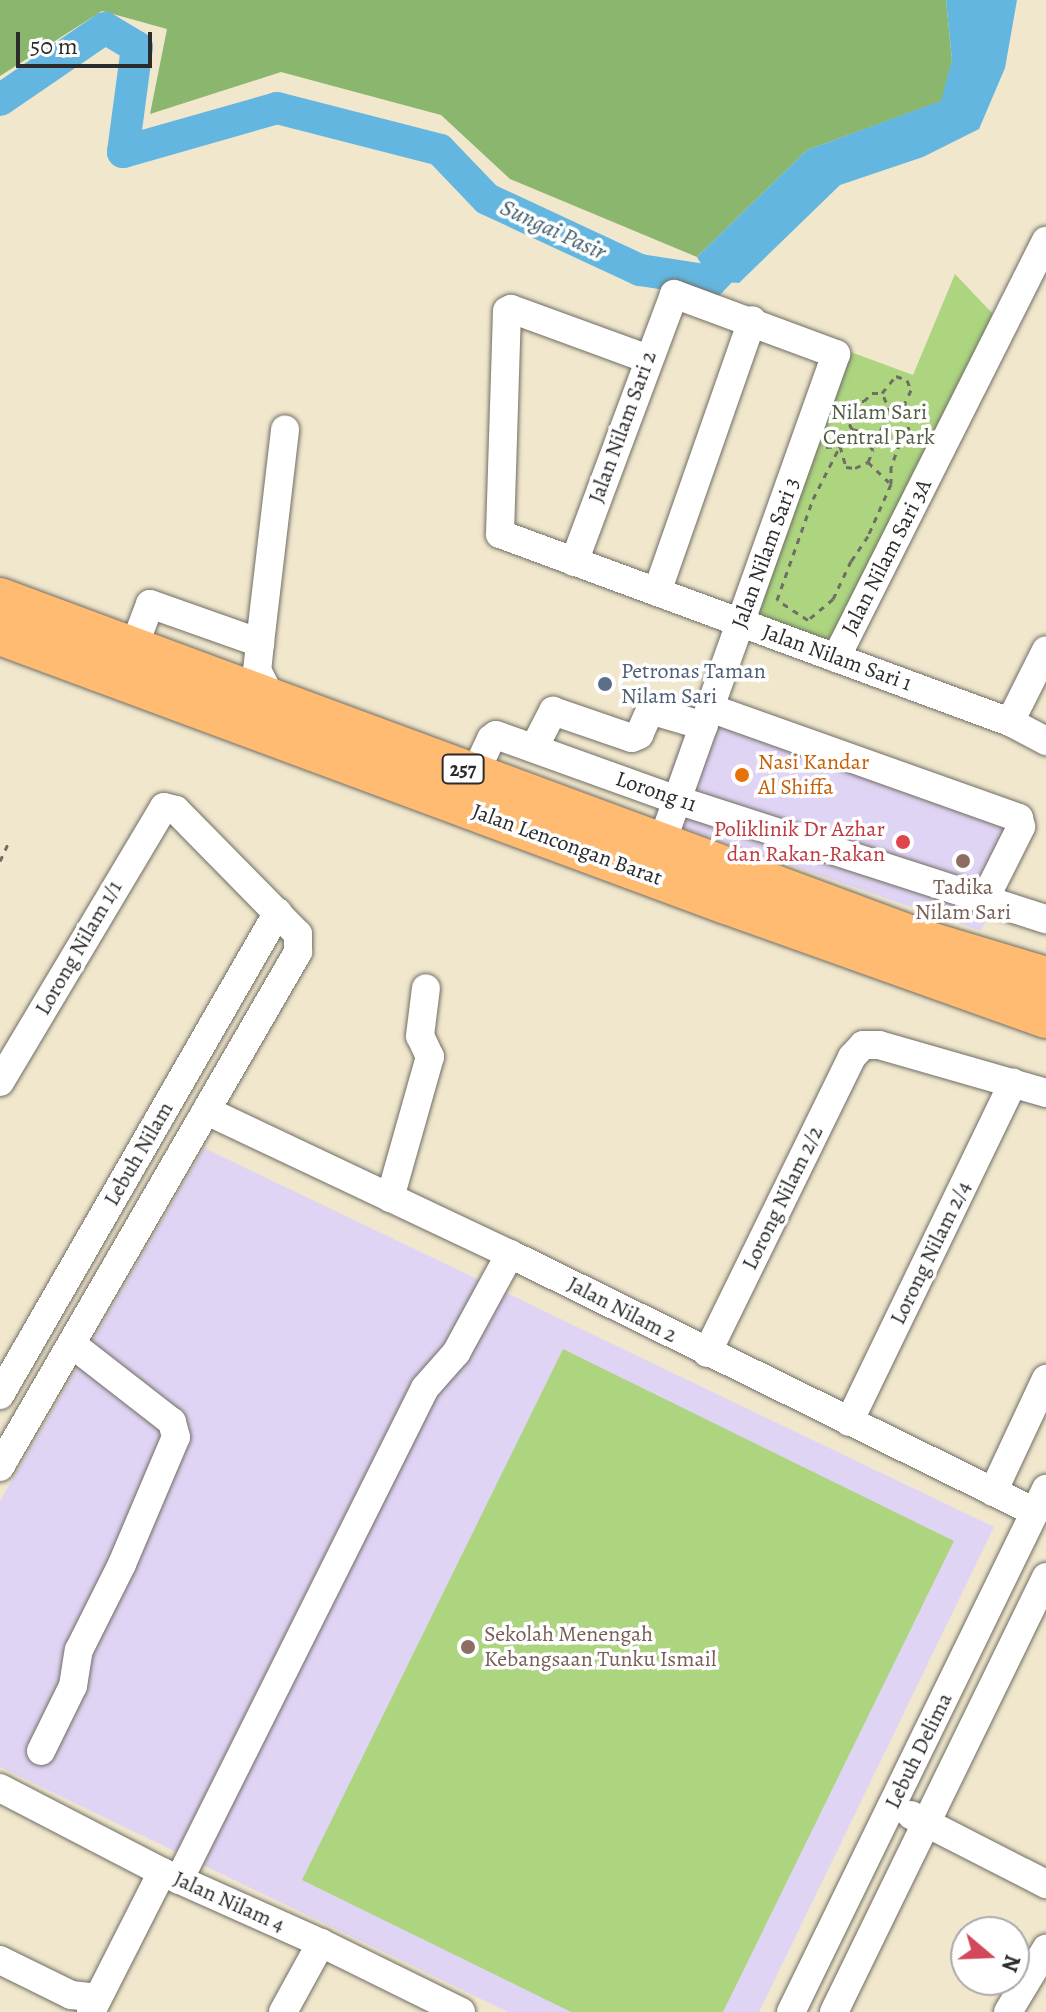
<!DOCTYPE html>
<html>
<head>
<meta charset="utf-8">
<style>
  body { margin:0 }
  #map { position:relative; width:1046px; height:2012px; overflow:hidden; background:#f0e7cd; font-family:Alegreya,serif }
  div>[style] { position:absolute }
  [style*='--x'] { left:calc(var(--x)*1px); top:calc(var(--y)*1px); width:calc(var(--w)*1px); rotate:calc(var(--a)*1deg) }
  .built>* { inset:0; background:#e0d4f4 }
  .green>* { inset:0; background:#add580 }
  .forest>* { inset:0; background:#8ab66e }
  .water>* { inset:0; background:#63b6df }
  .river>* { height:32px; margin:-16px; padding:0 16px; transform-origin:16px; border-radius:16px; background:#63b6df }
  .path>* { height:3px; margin-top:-1.5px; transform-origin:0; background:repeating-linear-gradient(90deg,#706d64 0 6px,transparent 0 12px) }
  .roads { filter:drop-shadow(0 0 2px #706d64) drop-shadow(0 0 2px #706d64) }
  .minor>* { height:28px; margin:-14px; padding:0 14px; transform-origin:14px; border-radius:14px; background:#fff }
  .highway>* { height:40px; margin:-20px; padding:0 20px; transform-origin:20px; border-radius:20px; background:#ffbb71 }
  .dots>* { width:22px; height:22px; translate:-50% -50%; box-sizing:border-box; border:4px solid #fff; border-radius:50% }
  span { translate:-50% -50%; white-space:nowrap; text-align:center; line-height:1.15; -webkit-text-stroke:7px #fff; paint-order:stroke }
  .shield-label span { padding:2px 6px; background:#fff; border:2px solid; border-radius:6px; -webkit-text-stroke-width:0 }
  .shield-label { font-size:20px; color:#2b2b2b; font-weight:700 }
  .park-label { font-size:22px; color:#525e44 }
  .street-label { font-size:22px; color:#2b2b2b }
  .service-label { font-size:22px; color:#4e5e75 }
  .left { translate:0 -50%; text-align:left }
  .food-label { font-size:22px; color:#c56008 }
  .health-label { font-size:22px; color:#be3a42 }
  .right { translate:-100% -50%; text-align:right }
  .education-label { font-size:22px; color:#785e54 }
  .water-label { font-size:24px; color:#3f5c6a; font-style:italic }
  .north { position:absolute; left:950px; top:1916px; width:80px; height:80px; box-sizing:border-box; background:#fff; border:2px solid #aaa; border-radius:50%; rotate:109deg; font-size:22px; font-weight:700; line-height:32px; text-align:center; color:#2b2b2b }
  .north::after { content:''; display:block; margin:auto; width:28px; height:36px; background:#d1495b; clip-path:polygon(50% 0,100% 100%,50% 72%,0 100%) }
  .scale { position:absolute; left:16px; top:32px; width:136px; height:36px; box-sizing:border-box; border:4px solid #2b2b2b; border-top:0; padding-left:10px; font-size:24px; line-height:28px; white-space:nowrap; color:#2b2b2b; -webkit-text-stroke:6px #fff; paint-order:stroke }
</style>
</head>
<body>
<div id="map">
  <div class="built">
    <div style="clip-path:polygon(697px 698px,1034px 814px,981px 931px,653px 818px)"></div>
    <div style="clip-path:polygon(204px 1148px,994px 1527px,759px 2012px,508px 2012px,0 1767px,0 1501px)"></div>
  </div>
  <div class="green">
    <div style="clip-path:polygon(955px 274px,993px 314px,833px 637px,816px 642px,754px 615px,848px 351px,913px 375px)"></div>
    <div style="clip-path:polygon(563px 1349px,954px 1541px,723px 2012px,571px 2012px,302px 1880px)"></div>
  </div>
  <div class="forest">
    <div style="clip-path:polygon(0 0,946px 0,952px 60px,942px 101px,807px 150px,697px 257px,510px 179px,441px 115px,281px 72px,150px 114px,167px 29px,102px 11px,0 76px)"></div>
  </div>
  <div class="water">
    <div style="clip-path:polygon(946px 0,1017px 0,1005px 68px,979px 129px,923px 157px,840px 185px,739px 283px,711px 281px,697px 257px,807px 150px,941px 101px,952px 60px)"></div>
  </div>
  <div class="river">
    <div style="--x:0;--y:100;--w:127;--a:-34.4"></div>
    <div style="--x:105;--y:28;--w:37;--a:31"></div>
    <div style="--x:137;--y:47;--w:106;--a:97.6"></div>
    <div style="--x:123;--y:152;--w:160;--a:-15.9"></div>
    <div style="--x:277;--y:108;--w:168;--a:14.4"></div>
    <div style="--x:440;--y:150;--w:68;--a:46.2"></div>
    <div style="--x:487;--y:199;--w:169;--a:24.9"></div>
    <div style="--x:640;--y:270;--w:72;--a:8.8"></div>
    <div style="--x:711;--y:281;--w:42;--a:-46"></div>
  </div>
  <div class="path">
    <div style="--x:852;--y:429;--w:8;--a:14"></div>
    <div style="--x:860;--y:431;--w:9;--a:58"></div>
    <div style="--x:840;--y:446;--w:22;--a:74"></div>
    <div style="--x:846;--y:467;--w:9;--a:6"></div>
    <div style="--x:855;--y:468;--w:14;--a:-25"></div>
    <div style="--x:868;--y:462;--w:29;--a:44"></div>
    <div style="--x:826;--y:447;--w:14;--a:-4"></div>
    <div style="--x:840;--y:446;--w:21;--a:-55"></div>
    <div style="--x:852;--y:429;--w:18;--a:-117"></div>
    <div style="--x:844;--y:413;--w:13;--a:-63"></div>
    <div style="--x:850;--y:401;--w:14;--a:0"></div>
    <div style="--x:864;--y:401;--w:11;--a:-45"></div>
    <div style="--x:872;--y:393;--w:10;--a:0"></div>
    <div style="--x:882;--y:393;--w:22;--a:-51"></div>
    <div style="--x:896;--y:376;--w:12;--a:20"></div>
    <div style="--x:907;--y:380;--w:11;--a:68"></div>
    <div style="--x:911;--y:390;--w:14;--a:115"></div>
    <div style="--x:905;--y:403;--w:29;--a:82"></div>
    <div style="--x:909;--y:432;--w:14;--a:129"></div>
    <div style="--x:900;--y:443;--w:25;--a:111"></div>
    <div style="--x:891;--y:466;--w:18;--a:90"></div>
    <div style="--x:891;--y:484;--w:57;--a:113.9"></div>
    <div style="--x:868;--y:536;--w:30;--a:124"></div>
    <div style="--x:851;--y:561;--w:42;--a:115.3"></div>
    <div style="--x:833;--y:599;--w:33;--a:140"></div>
    <div style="--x:808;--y:620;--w:37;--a:-147"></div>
    <div style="--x:777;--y:600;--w:107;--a:-70.4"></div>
    <div style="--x:813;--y:499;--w:59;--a:-63"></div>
    <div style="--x:868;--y:462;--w:13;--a:-67"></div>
    <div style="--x:873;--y:450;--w:14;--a:-126"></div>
    <div style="--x:865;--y:439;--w:17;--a:-28"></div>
    <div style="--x:880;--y:431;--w:21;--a:-59"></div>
    <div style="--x:891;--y:413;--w:22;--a:-114"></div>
    <div style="--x:0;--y:861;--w:21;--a:-65"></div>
  </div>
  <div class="roads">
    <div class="minor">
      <div style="--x:648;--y:359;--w:146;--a:-159.9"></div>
      <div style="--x:511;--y:309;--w:4;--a:153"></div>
      <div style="--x:507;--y:311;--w:223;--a:91.8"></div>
      <div style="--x:500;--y:534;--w:544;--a:20.24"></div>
      <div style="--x:1010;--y:722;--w:41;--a:27.8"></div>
      <div style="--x:574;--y:562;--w:286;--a:-69.5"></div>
      <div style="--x:674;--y:294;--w:173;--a:20.3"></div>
      <div style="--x:836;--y:354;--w:518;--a:109.62"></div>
      <div style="--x:657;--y:592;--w:288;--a:-70.7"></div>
      <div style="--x:260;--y:643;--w:215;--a:-83.3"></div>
      <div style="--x:133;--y:649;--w:48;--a:-69.3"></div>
      <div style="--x:150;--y:604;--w:117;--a:19.5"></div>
      <div style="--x:260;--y:643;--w:27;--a:96"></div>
      <div style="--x:257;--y:670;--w:33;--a:63"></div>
      <div style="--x:836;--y:658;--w:467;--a:-63.3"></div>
      <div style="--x:710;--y:708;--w:328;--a:19.6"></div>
      <div style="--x:1019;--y:818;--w:9;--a:77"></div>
      <div style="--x:1021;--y:827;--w:80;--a:116.6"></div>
      <div style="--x:1010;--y:722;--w:80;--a:-63.4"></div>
      <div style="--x:534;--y:748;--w:42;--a:-62.8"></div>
      <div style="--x:553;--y:711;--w:83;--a:18.9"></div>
      <div style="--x:632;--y:738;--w:8;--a:-23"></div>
      <div style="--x:639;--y:735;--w:27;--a:-66"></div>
      <div style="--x:650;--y:710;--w:56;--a:16.5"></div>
      <div style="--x:475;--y:773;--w:38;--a:-65"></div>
      <div style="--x:491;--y:739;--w:6;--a:-39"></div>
      <div style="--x:496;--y:735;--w:192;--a:19.8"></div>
      <div style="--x:677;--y:800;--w:388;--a:17.9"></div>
      <div style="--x:0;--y:1082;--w:320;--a:-59.2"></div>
      <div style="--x:164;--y:807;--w:12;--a:14"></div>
      <div style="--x:176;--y:810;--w:174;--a:45.5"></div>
      <div style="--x:298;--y:934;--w:18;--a:90"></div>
      <div style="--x:298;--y:952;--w:595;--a:120.06"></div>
      <div style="--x:207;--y:1111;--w:335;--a:25.3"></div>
      <div style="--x:510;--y:1254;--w:585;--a:26.17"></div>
      <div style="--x:390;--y:1198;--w:147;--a:-74.2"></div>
      <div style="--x:430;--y:1057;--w:23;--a:-115"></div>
      <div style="--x:420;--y:1036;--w:48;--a:-82.9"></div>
      <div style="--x:707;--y:1353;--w:330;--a:-63.9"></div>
      <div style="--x:852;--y:1057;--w:16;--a:-47"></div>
      <div style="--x:863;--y:1045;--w:16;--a:0"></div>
      <div style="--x:879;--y:1045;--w:174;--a:16"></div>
      <div style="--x:0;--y:1395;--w:557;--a:-60.08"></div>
      <div style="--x:849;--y:1422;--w:377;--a:-64.2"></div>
      <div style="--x:993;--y:1492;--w:125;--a:-64.9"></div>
      <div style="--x:41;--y:1751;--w:72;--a:-63.8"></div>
      <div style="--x:73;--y:1686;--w:36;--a:-81"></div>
      <div style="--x:79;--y:1650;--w:96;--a:-63.4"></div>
      <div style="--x:122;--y:1564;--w:138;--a:-67"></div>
      <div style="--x:176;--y:1437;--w:16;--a:-105"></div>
      <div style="--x:172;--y:1422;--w:125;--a:-142.1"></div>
      <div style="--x:0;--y:1788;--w:182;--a:27.4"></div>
      <div style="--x:162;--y:1872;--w:174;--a:24.1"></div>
      <div style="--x:321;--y:1943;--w:156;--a:26.2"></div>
      <div style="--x:911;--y:1815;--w:152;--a:27.1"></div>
      <div style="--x:179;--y:1880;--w:550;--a:-63.43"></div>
      <div style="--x:425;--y:1388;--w:47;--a:-48.5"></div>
      <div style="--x:456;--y:1353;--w:113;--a:-61.4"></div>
      <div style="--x:0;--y:1960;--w:79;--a:26.2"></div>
      <div style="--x:71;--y:1995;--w:27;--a:6"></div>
      <div style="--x:91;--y:2012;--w:157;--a:-63.1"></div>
      <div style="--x:283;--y:2012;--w:79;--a:-61.2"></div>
      <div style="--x:791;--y:2012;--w:582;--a:-64.01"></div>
      <div style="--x:834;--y:2012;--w:484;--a:-64"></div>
      <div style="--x:1008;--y:2012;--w:74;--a:-58.9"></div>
    </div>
    <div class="highway">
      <div style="--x:0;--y:598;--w:987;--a:20.33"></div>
      <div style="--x:926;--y:941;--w:125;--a:16.7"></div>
      <div style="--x:0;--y:635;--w:774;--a:20.33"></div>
      <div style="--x:726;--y:904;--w:340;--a:19.6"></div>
    </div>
  </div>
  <div class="dots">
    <div style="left:605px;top:684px;background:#5c6f8a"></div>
    <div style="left:742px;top:775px;background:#e8710a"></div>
    <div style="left:903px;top:842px;background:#e0444e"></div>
    <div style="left:963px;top:861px;background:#8d6e63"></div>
    <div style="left:468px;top:1647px;background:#8d6e63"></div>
  </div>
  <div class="shield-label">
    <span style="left:463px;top:769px">257</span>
  </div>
  <div class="park-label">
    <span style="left:879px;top:425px">Nilam Sari<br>Central Park</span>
  </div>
  <div class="street-label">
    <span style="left:623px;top:427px;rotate:-70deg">Jalan Nilam Sari 2</span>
    <span style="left:766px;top:553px;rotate:-70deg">Jalan Nilam Sari 3</span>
    <span style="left:887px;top:557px;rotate:-63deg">Jalan Nilam Sari 3A</span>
    <span style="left:837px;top:658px;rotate:20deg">Jalan Nilam Sari 1</span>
    <span style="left:656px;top:792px;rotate:19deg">Lorong 11</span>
    <span style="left:567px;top:845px;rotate:20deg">Jalan Lencongan Barat</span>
    <span style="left:79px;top:948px;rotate:-60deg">Lorong Nilam 1/1</span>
    <span style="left:139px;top:1154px;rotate:-60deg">Lebuh Nilam</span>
    <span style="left:783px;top:1198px;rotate:-64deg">Lorong Nilam 2/2</span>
    <span style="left:931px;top:1253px;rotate:-64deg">Lorong Nilam 2/4</span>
    <span style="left:622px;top:1310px;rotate:27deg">Jalan Nilam 2</span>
    <span style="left:919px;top:1751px;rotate:-64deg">Lebuh Delima</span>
    <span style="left:229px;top:1902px;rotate:24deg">Jalan Nilam 4</span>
  </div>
  <div class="service-label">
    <span class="left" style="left:621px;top:684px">Petronas Taman<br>Nilam Sari</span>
  </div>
  <div class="food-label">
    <span class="left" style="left:758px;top:775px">Nasi Kandar<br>Al Shiffa</span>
  </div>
  <div class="health-label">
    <span class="right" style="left:885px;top:842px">Poliklinik Dr Azhar<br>dan Rakan-Rakan</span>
  </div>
  <div class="education-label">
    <span style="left:963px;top:900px">Tadika<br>Nilam Sari</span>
    <span class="left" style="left:484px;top:1647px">Sekolah Menengah<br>Kebangsaan Tunku Ismail</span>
  </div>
  <div class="water-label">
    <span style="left:553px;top:230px;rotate:25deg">Sungai Pasir</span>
  </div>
  <div class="north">N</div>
  <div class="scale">50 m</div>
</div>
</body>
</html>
